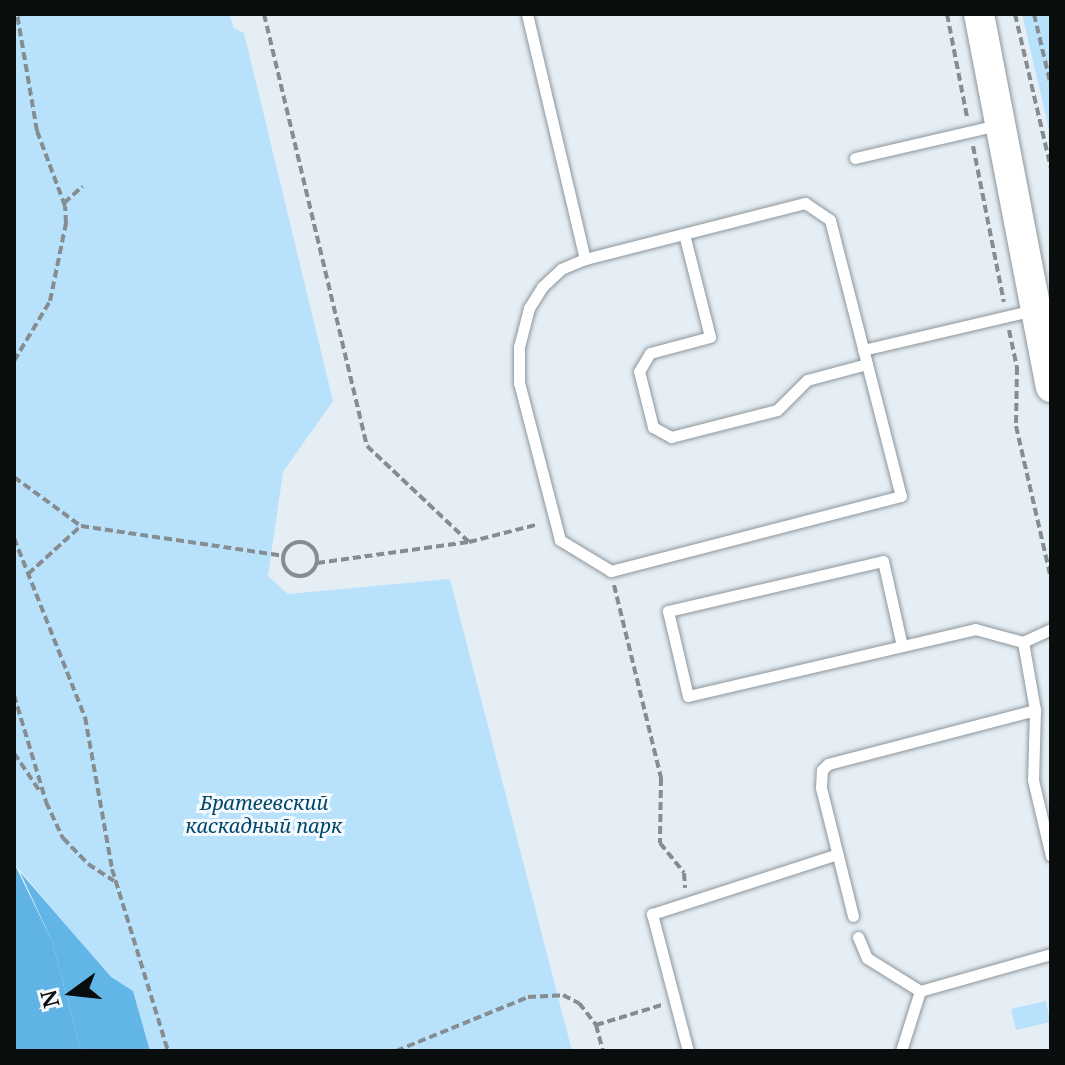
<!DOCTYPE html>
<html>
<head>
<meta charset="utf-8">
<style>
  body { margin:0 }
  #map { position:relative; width:1065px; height:1065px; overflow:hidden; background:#e5eef4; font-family:"Noto Serif",serif }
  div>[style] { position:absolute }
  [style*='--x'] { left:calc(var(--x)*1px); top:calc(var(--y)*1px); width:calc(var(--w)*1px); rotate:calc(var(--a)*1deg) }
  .green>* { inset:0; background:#b8e1fc }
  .forest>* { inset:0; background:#61b5e7 }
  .water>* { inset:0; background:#5fb3e5 }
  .path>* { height:4px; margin-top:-2px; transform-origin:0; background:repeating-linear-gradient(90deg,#868d91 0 8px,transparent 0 12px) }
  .path>.ring { margin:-2px; padding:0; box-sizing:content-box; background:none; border:4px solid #868d91; border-radius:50% }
  .roads { filter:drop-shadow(0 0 2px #8d959b) drop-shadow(0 0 2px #8d959b) }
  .service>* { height:11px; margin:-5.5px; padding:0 5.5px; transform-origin:5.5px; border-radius:5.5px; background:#fff }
  .secondary>* { height:30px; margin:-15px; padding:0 15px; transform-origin:15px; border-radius:15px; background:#fff }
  span { translate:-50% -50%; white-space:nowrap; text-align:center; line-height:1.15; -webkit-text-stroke:6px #f5fafe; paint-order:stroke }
  .park-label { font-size:20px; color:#004768; font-style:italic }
  .frame { position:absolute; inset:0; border:16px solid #0a0d0e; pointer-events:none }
  .north { position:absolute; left:32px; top:953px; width:80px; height:80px; -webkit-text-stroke:6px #f5fafe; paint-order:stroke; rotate:255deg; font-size:22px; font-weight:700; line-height:32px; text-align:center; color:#0a0d0e }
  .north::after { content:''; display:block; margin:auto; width:28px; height:36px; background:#0a0d0e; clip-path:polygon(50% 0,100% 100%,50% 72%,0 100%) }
</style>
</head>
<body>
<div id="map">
  <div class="green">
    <div style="clip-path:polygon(14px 14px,229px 14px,234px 28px,244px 33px,333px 401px,283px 472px,268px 576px,288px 594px,450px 579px,572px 1051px,150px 1051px,133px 991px,111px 978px,14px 863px)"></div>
    <div style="clip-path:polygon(1022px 14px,1051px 14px,1051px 138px)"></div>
    <div style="clip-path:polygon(1046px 1001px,1050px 1022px,1016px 1030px,1011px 1009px)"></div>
  </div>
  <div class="forest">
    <div style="clip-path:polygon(20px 872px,111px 977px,133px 991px,150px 1051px,81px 1051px,52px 941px)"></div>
  </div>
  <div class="water">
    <div style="clip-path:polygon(14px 863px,52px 941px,81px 1051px,14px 1051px)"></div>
  </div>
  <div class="path">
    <div style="--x:264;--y:14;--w:444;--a:76.6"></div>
    <div style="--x:367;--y:446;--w:140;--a:43.3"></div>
    <div style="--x:947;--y:14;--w:105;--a:79"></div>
    <div style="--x:1015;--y:14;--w:159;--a:76.9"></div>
    <div style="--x:1034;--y:14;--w:74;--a:76.7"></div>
    <div style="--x:973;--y:146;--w:159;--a:78.8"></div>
    <div style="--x:64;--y:203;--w:25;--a:-42"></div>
    <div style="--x:1009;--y:330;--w:38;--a:78"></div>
    <div style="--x:1017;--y:367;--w:59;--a:91"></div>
    <div style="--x:1016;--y:426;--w:157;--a:77.1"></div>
    <div style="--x:14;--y:361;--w:70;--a:-59"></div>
    <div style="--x:50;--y:301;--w:80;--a:-78.4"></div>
    <div style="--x:66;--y:223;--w:17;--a:-93"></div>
    <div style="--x:65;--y:206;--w:80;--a:-110.5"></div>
    <div style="--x:37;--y:131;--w:119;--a:-99.7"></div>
    <div style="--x:14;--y:477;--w:83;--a:36.2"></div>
    <div style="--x:81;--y:526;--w:204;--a:8.4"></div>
    <div style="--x:14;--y:538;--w:193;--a:68.4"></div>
    <div style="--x:85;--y:717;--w:154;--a:79.9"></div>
    <div style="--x:112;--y:869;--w:190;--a:72.9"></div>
    <div class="ring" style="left:283px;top:542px;width:30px;height:30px"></div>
    <div style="--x:317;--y:563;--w:153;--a:-7.9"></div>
    <div style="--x:469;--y:542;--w:72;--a:-14.4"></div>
    <div style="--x:28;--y:574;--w:72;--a:-42.2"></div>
    <div style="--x:614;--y:585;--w:199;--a:76.3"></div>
    <div style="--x:661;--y:778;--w:65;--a:90.9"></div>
    <div style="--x:660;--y:843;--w:38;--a:51"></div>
    <div style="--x:684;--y:873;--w:15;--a:86"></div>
    <div style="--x:14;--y:695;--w:112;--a:73.3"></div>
    <div style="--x:46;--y:802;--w:40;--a:65"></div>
    <div style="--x:63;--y:838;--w:36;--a:46"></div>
    <div style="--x:88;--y:864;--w:31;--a:33"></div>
    <div style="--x:14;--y:753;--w:48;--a:56"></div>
    <div style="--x:596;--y:1025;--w:69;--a:-16.9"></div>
    <div style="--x:396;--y:1051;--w:143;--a:-22.2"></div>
    <div style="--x:528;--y:997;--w:35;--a:-3"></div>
    <div style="--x:563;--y:995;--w:18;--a:27"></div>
    <div style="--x:579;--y:1003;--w:28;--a:52"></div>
    <div style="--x:596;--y:1025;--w:27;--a:75"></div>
  </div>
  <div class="roads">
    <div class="service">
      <div style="--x:527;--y:14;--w:252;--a:76.7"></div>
      <div style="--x:855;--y:158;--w:147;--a:-13"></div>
      <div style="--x:805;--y:203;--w:30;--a:34"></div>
      <div style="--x:830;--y:220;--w:285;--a:75.6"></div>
      <div style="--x:901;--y:496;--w:300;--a:165.5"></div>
      <div style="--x:611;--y:571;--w:60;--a:-148.7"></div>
      <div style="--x:560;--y:540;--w:162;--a:-104.6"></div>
      <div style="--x:519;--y:383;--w:36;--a:-90"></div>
      <div style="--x:519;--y:347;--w:40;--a:-75.6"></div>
      <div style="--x:529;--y:308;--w:25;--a:-58"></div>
      <div style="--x:542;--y:287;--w:26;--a:-43"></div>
      <div style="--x:561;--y:269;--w:26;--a:-23"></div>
      <div style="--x:585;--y:259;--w:227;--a:-14.3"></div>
      <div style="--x:684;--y:234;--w:106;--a:75.8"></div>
      <div style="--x:710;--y:337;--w:62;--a:165.1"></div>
      <div style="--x:650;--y:353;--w:21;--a:121"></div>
      <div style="--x:639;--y:371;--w:58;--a:76"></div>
      <div style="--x:653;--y:427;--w:21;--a:29"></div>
      <div style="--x:671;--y:437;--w:109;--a:-14.3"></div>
      <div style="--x:777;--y:410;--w:42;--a:-45"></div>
      <div style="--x:807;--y:380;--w:62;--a:-14.9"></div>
      <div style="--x:863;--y:350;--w:175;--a:-13.2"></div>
      <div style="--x:902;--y:646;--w:87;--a:-102.6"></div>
      <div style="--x:883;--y:561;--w:221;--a:166.9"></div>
      <div style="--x:668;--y:611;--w:87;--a:76.8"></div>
      <div style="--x:688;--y:696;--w:295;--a:-13.1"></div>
      <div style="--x:975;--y:629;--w:50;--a:15.2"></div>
      <div style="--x:1035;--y:710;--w:70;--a:91.6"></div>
      <div style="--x:1033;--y:780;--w:78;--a:76.7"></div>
      <div style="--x:853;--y:916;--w:132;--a:-104"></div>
      <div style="--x:821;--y:788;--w:18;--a:-87"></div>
      <div style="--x:822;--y:770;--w:8;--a:-45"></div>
      <div style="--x:828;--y:764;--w:214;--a:-14.6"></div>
      <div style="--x:1035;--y:710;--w:69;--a:-100"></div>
      <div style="--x:1023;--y:642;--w:31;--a:-25"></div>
      <div style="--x:858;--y:937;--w:23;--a:67"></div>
      <div style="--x:867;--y:958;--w:62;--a:31.9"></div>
      <div style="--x:920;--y:991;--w:63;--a:107.6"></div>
      <div style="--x:920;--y:991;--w:136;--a:-15.8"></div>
      <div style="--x:688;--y:1051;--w:142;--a:-104.7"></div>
      <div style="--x:652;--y:914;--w:195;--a:-17.9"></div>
    </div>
    <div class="secondary">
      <div style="--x:979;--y:14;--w:380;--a:79.1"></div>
    </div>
  </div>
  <div class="park-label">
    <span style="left:264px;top:814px">Братеевский<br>каскадный парк</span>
  </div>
  <div class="frame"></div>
  <div class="north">N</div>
</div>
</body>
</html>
